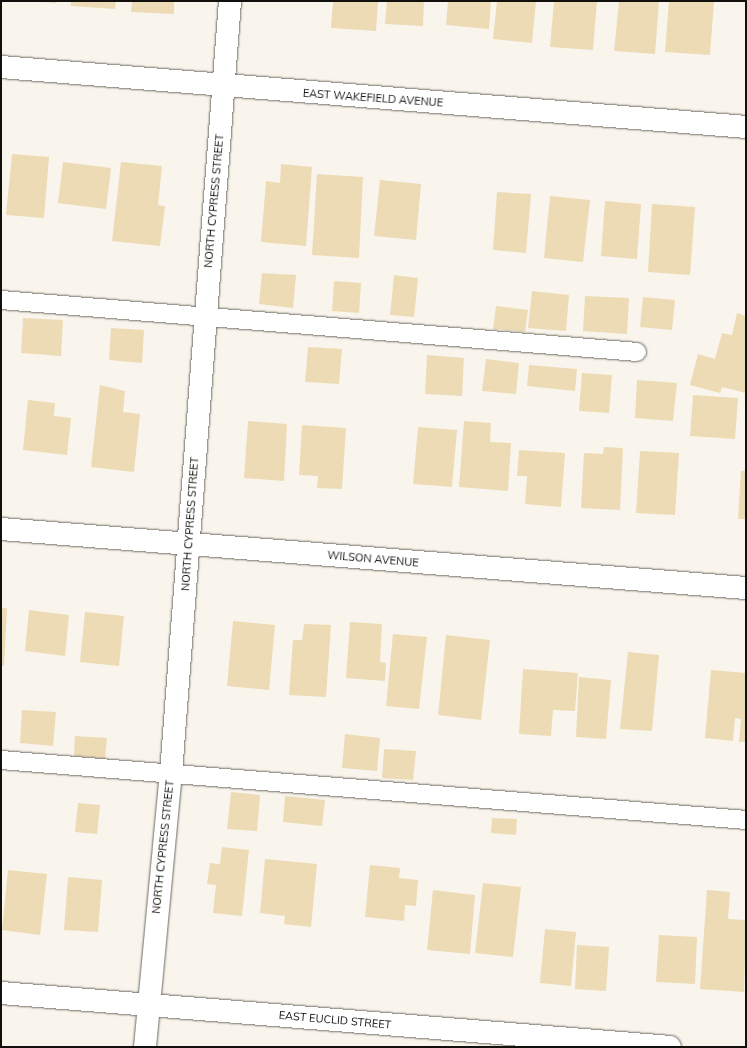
<!DOCTYPE html>
<html>
<head>
<meta charset="utf-8">
<style>
  body { margin:0 }
  #map { position:relative; width:747px; height:1048px; overflow:hidden; background:#f9f5ec; font-family:Mulish,sans-serif }
  div>[style] { position:absolute }
  [style*='--x'] { left:calc(var(--x)*1px); top:calc(var(--y)*1px); width:calc(var(--w)*1px); rotate:calc(var(--a)*1deg) }
  .building>* { inset:0; background:#eddbb6 }
  .roads { filter:drop-shadow(0 0 1px #6d6962) drop-shadow(0 0 1px #6d6962) }
  .service>* { height:18px; margin:-9px; padding:0 9px; transform-origin:9px; border-radius:9px; background:#fff }
  .minor>* { height:22px; margin:-11px; padding:0 11px; transform-origin:11px; border-radius:11px; background:#fff }
  span { translate:-50% -50%; white-space:nowrap; text-align:center; line-height:1.15; -webkit-text-stroke:3px #fff; paint-order:stroke }
  .street-label { font-size:11px; color:#12100d }
  .frame { position:absolute; inset:0; border:2px solid #12100d; pointer-events:none }
</style>
</head>
<body>
<div id="map">
  <div class="building">
    <div style="clip-path:polygon(44px 1px,57px 1px,56px 3px,44px 2px)"></div>
    <div style="clip-path:polygon(71px 1px,116px 1px,115px 9px,71px 6px)"></div>
    <div style="clip-path:polygon(132px 1px,174px 1px,174px 14px,131px 12px)"></div>
    <div style="clip-path:polygon(333px 1px,378px 1px,376px 31px,331px 28px)"></div>
    <div style="clip-path:polygon(387px 1px,424px 1px,423px 26px,385px 24px)"></div>
    <div style="clip-path:polygon(448px 1px,491px 1px,489px 29px,446px 25px)"></div>
    <div style="clip-path:polygon(497px 1px,536px 1px,532px 43px,493px 39px)"></div>
    <div style="clip-path:polygon(554px 1px,597px 1px,593px 50px,550px 47px)"></div>
    <div style="clip-path:polygon(619px 1px,659px 1px,655px 54px,614px 51px)"></div>
    <div style="clip-path:polygon(669px 1px,714px 1px,710px 55px,665px 52px)"></div>
    <div style="clip-path:polygon(12px 154px,49px 157px,44px 218px,6px 215px)"></div>
    <div style="clip-path:polygon(63px 162px,111px 168px,106px 209px,58px 203px)"></div>
    <div style="clip-path:polygon(121px 162px,162px 166px,158px 205px,165px 206px,160px 246px,112px 241px)"></div>
    <div style="clip-path:polygon(281px 164px,312px 167px,306px 246px,261px 242px,266px 181px,280px 183px)"></div>
    <div style="clip-path:polygon(317px 174px,363px 177px,359px 258px,312px 255px)"></div>
    <div style="clip-path:polygon(380px 180px,421px 184px,416px 240px,374px 236px)"></div>
    <div style="clip-path:polygon(497px 192px,531px 194px,526px 253px,493px 250px)"></div>
    <div style="clip-path:polygon(550px 196px,590px 200px,583px 262px,544px 258px)"></div>
    <div style="clip-path:polygon(605px 201px,641px 204px,637px 259px,601px 256px)"></div>
    <div style="clip-path:polygon(652px 204px,695px 207px,690px 275px,648px 272px)"></div>
    <div style="clip-path:polygon(262px 273px,296px 275px,293px 308px,259px 304px)"></div>
    <div style="clip-path:polygon(394px 275px,418px 278px,414px 317px,390px 315px)"></div>
    <div style="clip-path:polygon(334px 281px,361px 283px,359px 313px,332px 311px)"></div>
    <div style="clip-path:polygon(532px 291px,569px 295px,566px 331px,528px 328px)"></div>
    <div style="clip-path:polygon(585px 296px,629px 298px,627px 334px,583px 331px)"></div>
    <div style="clip-path:polygon(643px 297px,675px 300px,672px 330px,640px 327px)"></div>
    <div style="clip-path:polygon(496px 306px,528px 310px,525px 332px,493px 329px)"></div>
    <div style="clip-path:polygon(737px 313px,746px 316px,746px 393px,722px 387px,720px 393px,690px 385px,698px 354px,715px 359px,722px 333px,732px 335px)"></div>
    <div style="clip-path:polygon(23px 318px,63px 320px,61px 356px,21px 353px)"></div>
    <div style="clip-path:polygon(111px 328px,144px 330px,142px 363px,109px 360px)"></div>
    <div style="clip-path:polygon(308px 347px,342px 349px,339px 384px,305px 382px)"></div>
    <div style="clip-path:polygon(427px 355px,464px 358px,462px 396px,425px 394px)"></div>
    <div style="clip-path:polygon(486px 359px,519px 363px,516px 394px,482px 391px)"></div>
    <div style="clip-path:polygon(529px 365px,577px 369px,575px 391px,527px 386px)"></div>
    <div style="clip-path:polygon(582px 373px,612px 375px,609px 413px,579px 411px)"></div>
    <div style="clip-path:polygon(637px 380px,677px 383px,673px 421px,635px 418px)"></div>
    <div style="clip-path:polygon(100px 385px,125px 391px,123px 412px,140px 414px,134px 472px,91px 467px)"></div>
    <div style="clip-path:polygon(693px 395px,738px 398px,735px 439px,690px 436px)"></div>
    <div style="clip-path:polygon(28px 400px,55px 403px,54px 416px,71px 418px,67px 455px,23px 450px)"></div>
    <div style="clip-path:polygon(248px 421px,287px 424px,284px 481px,244px 478px)"></div>
    <div style="clip-path:polygon(464px 421px,491px 423px,490px 442px,511px 443px,508px 491px,459px 487px)"></div>
    <div style="clip-path:polygon(302px 425px,346px 428px,342px 489px,317px 488px,318px 476px,299px 475px)"></div>
    <div style="clip-path:polygon(418px 427px,457px 430px,452px 487px,413px 484px)"></div>
    <div style="clip-path:polygon(604px 447px,623px 448px,620px 510px,581px 508px,584px 453px,603px 454px)"></div>
    <div style="clip-path:polygon(519px 450px,565px 453px,561px 507px,525px 504px,527px 476px,517px 476px)"></div>
    <div style="clip-path:polygon(640px 451px,679px 453px,675px 515px,636px 513px)"></div>
    <div style="clip-path:polygon(741px 471px,746px 471px,746px 519px,738px 519px)"></div>
    <div style="clip-path:polygon(1px 608px,7px 608px,4px 666px,1px 665px)"></div>
    <div style="clip-path:polygon(29px 610px,69px 615px,65px 656px,25px 651px)"></div>
    <div style="clip-path:polygon(85px 612px,124px 616px,119px 666px,80px 662px)"></div>
    <div style="clip-path:polygon(233px 621px,275px 625px,269px 690px,227px 686px)"></div>
    <div style="clip-path:polygon(350px 622px,382px 624px,380px 662px,386px 663px,385px 681px,346px 678px)"></div>
    <div style="clip-path:polygon(304px 624px,331px 625px,326px 697px,289px 695px,293px 640px,302px 640px)"></div>
    <div style="clip-path:polygon(393px 634px,427px 637px,419px 709px,386px 706px)"></div>
    <div style="clip-path:polygon(446px 635px,490px 640px,481px 720px,438px 715px)"></div>
    <div style="clip-path:polygon(628px 652px,659px 655px,652px 731px,620px 729px)"></div>
    <div style="clip-path:polygon(523px 669px,578px 673px,575px 711px,553px 710px,551px 736px,519px 734px)"></div>
    <div style="clip-path:polygon(711px 670px,746px 673px,746px 742px,739px 742px,741px 719px,735px 718px,733px 741px,705px 738px)"></div>
    <div style="clip-path:polygon(579px 677px,611px 680px,606px 739px,576px 737px)"></div>
    <div style="clip-path:polygon(22px 710px,56px 712px,53px 746px,20px 743px)"></div>
    <div style="clip-path:polygon(345px 734px,380px 738px,377px 771px,342px 768px)"></div>
    <div style="clip-path:polygon(75px 736px,107px 738px,105px 759px,74px 756px)"></div>
    <div style="clip-path:polygon(384px 749px,416px 751px,413px 780px,382px 778px)"></div>
    <div style="clip-path:polygon(231px 792px,260px 795px,257px 831px,227px 829px)"></div>
    <div style="clip-path:polygon(285px 796px,325px 800px,322px 826px,283px 822px)"></div>
    <div style="clip-path:polygon(78px 803px,100px 805px,97px 834px,75px 832px)"></div>
    <div style="clip-path:polygon(492px 818px,517px 819px,516px 835px,491px 833px)"></div>
    <div style="clip-path:polygon(222px 847px,249px 850px,242px 916px,213px 913px,216px 885px,207px 884px,210px 863px,220px 864px)"></div>
    <div style="clip-path:polygon(265px 859px,317px 864px,311px 927px,284px 924px,285px 916px,260px 913px)"></div>
    <div style="clip-path:polygon(370px 865px,400px 868px,399px 878px,418px 880px,416px 906px,405px 905px,404px 921px,365px 917px)"></div>
    <div style="clip-path:polygon(8px 870px,47px 874px,40px 935px,2px 930px)"></div>
    <div style="clip-path:polygon(68px 877px,102px 880px,98px 932px,64px 930px)"></div>
    <div style="clip-path:polygon(483px 883px,521px 887px,513px 957px,475px 953px)"></div>
    <div style="clip-path:polygon(433px 890px,475px 895px,470px 954px,427px 950px)"></div>
    <div style="clip-path:polygon(707px 890px,730px 892px,728px 919px,746px 920px,744px 992px,700px 989px)"></div>
    <div style="clip-path:polygon(545px 929px,576px 932px,571px 986px,540px 983px)"></div>
    <div style="clip-path:polygon(659px 935px,697px 937px,695px 984px,656px 982px)"></div>
    <div style="clip-path:polygon(577px 945px,609px 947px,606px 991px,575px 989px)"></div>
  </div>
  <div class="roads">
    <div class="service">
      <div style="--x:1;--y:300;--w:638;--a:4.67"></div>
      <div style="--x:1;--y:760;--w:747;--a:4.6"></div>
    </div>
    <div class="minor">
      <div style="--x:1;--y:67;--w:747;--a:4.6"></div>
      <div style="--x:1;--y:529;--w:747;--a:4.53"></div>
      <div style="--x:1;--y:993;--w:671;--a:4.61"></div>
      <div style="--x:145;--y:1047;--w:275;--a:-84.6"></div>
      <div style="--x:171;--y:773;--w:774;--a:-85.63"></div>
    </div>
  </div>
  <div class="street-label">
    <span style="left:373px;top:98px;rotate:4deg">EAST WAKEFIELD AVENUE</span>
    <span style="left:214px;top:201px;rotate:-85deg">NORTH CYPRESS STREET</span>
    <span style="left:190px;top:524px;rotate:-86deg">NORTH CYPRESS STREET</span>
    <span style="left:373px;top:559px;rotate:5deg">WILSON AVENUE</span>
    <span style="left:163px;top:847px;rotate:-84deg">NORTH CYPRESS STREET</span>
    <span style="left:335px;top:1020px;rotate:5deg">EAST EUCLID STREET</span>
  </div>
  <div class="frame"></div>
</div>
</body>
</html>
